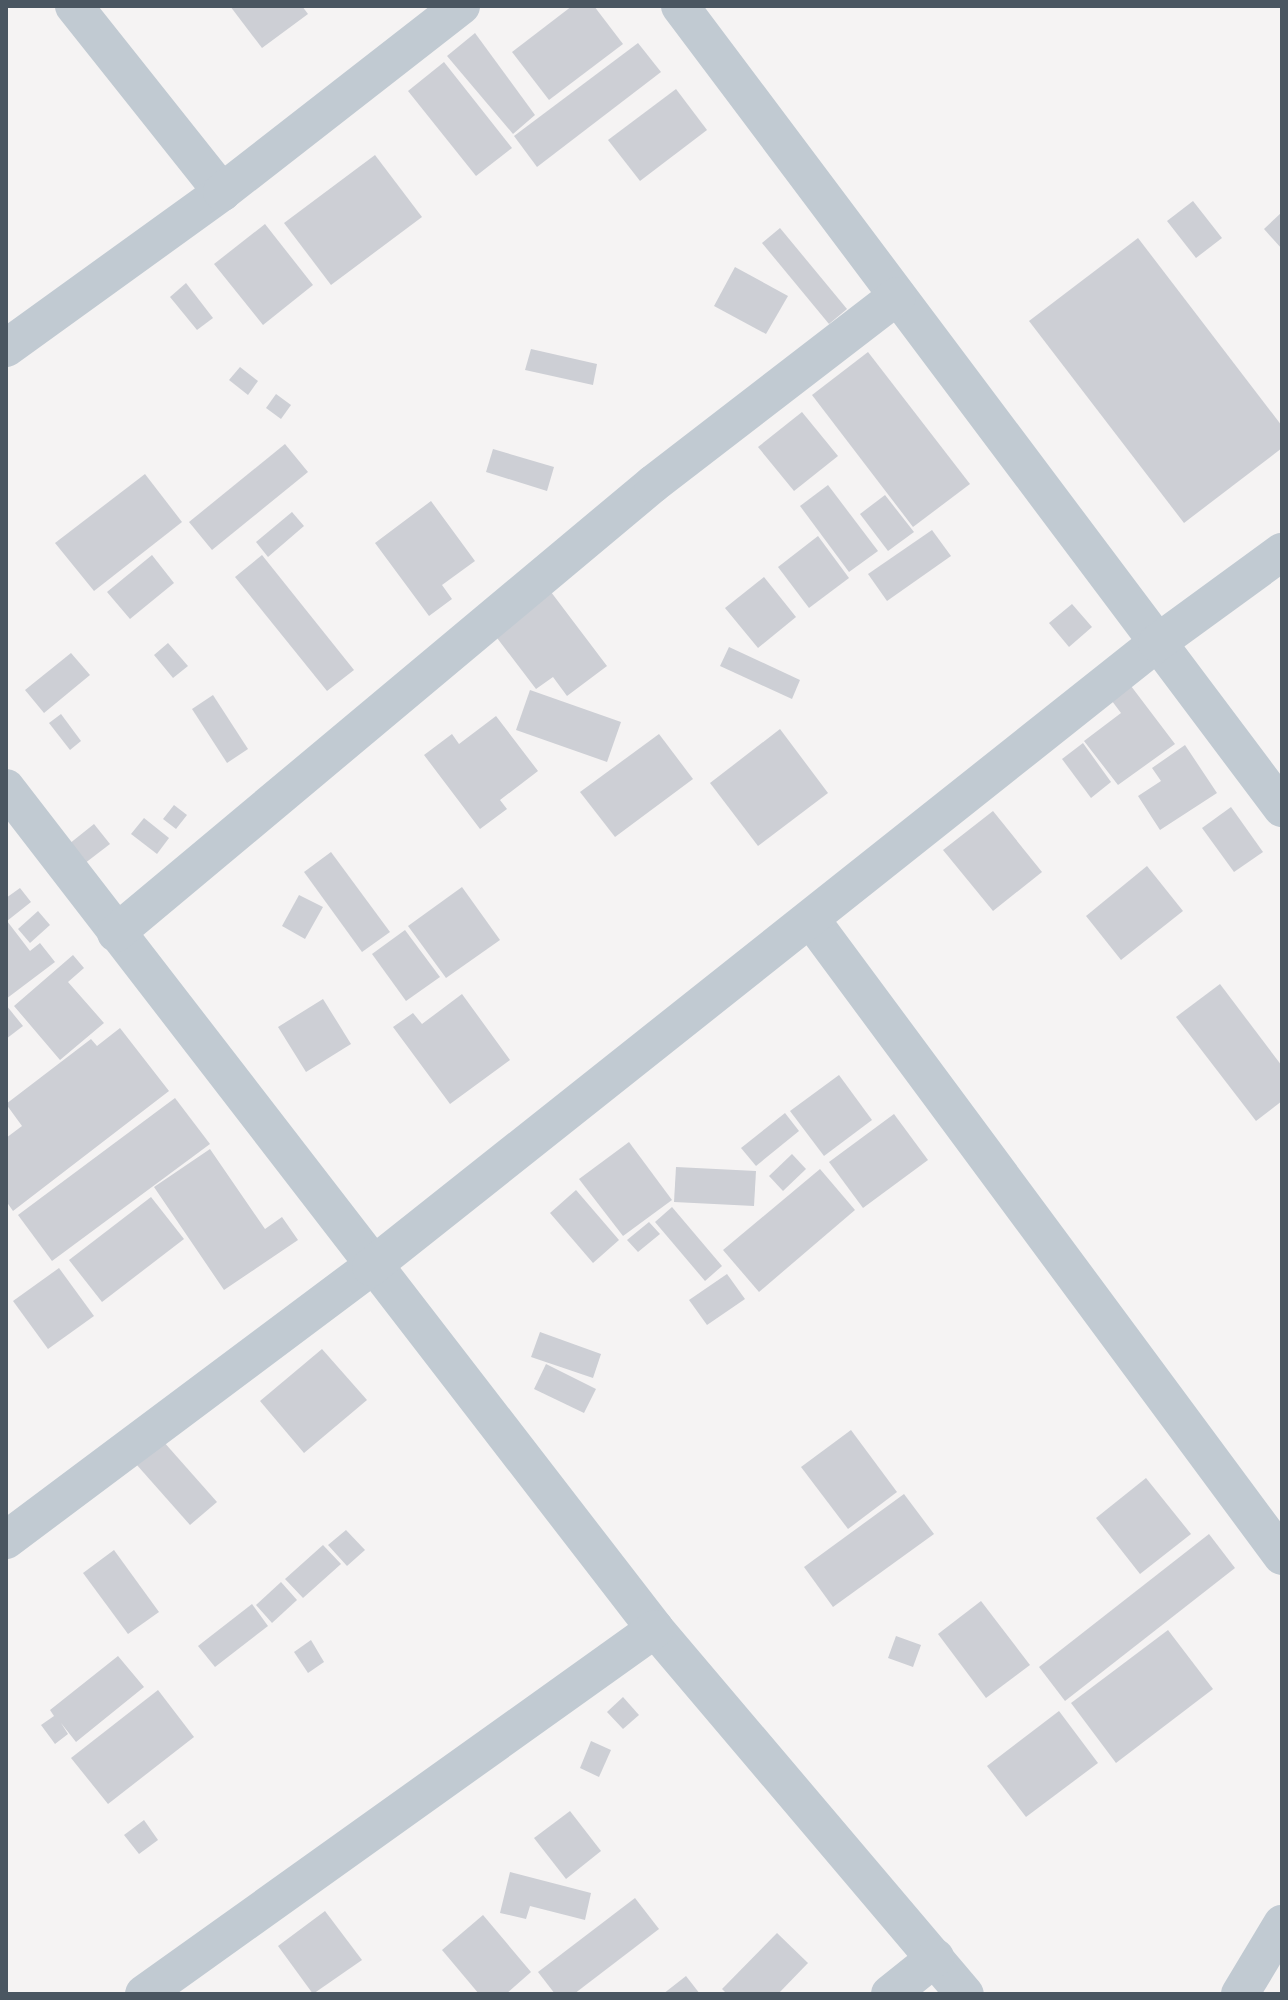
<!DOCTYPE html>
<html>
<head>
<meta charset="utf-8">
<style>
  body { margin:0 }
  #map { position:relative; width:1288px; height:2000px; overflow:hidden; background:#f5f3f3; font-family:"Archivo Narrow",sans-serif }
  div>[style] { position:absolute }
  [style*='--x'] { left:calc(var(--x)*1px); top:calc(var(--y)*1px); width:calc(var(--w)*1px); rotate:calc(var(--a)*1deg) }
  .building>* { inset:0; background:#cdcfd5 }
  .street>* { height:38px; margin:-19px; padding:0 19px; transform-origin:19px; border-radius:19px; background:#c1cad2 }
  span { translate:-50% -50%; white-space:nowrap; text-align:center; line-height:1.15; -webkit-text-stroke:7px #fff; paint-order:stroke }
  .frame { position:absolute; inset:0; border:8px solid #4a5661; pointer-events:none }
</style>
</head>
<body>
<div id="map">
  <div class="building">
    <div style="clip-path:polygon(230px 6px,302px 6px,308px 14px,262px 48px)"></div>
    <div style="clip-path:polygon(572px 6px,594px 6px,623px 44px,549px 100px,512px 52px)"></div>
    <div style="clip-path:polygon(475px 33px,535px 115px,513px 134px,447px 56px)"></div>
    <div style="clip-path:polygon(638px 43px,661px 72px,537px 167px,514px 136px)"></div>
    <div style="clip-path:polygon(444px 62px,512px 148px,476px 176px,408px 91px)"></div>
    <div style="clip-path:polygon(676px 89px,707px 130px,640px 181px,608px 140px)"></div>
    <div style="clip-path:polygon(375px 155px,422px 217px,331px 285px,284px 223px)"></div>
    <div style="clip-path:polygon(1193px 201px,1222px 238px,1196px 258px,1167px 221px)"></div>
    <div style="clip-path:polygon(1282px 212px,1282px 249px,1264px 229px)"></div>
    <div style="clip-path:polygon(265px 224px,313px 285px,263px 325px,214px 264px)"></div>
    <div style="clip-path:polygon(780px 228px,847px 309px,829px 324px,762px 243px)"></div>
    <div style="clip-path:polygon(1138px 238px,1282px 426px,1282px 448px,1184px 523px,1029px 321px)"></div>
    <div style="clip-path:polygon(735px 267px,788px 296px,766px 334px,714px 306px)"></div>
    <div style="clip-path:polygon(186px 283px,213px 318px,197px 330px,170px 297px)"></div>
    <div style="clip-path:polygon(531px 349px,597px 364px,593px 385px,525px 370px)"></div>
    <div style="clip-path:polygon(868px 352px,970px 484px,913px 527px,812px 395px)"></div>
    <div style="clip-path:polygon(240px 367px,258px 381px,248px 395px,229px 380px)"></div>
    <div style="clip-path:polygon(276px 394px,291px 405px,281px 419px,266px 408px)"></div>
    <div style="clip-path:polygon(802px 412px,838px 456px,794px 491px,758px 447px)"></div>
    <div style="clip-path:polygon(285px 444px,308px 472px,212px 550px,189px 522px)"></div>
    <div style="clip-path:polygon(493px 449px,554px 467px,547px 491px,486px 472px)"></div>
    <div style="clip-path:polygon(145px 474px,182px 522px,94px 591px,55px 543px)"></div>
    <div style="clip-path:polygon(828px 485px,878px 551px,849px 572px,800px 506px)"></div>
    <div style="clip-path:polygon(885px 495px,914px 532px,888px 551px,860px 514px)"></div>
    <div style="clip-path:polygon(431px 501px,475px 561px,442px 585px,452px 599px,429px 616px,375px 543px)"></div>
    <div style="clip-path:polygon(292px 512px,304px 526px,268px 557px,256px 542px)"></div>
    <div style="clip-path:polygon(932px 530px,951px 556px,887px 601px,868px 574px)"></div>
    <div style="clip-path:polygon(818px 536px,849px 578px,809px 608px,778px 567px)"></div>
    <div style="clip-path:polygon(152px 555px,174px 583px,130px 619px,107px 592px)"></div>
    <div style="clip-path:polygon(262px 555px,354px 670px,327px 691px,235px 577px)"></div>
    <div style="clip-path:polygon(764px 577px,796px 617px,758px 648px,725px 608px)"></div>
    <div style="clip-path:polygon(551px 592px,607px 666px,567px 696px,553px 677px,536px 689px,494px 634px)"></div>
    <div style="clip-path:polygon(1072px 604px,1092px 627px,1069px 647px,1049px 623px)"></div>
    <div style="clip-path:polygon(168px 643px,188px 666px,173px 678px,154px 655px)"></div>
    <div style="clip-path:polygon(729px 647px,800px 680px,792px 699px,720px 666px)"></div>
    <div style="clip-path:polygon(71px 653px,90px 675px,44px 713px,25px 690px)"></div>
    <div style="clip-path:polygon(1131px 686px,1175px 744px,1118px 785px,1084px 741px,1121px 713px,1112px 701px)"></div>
    <div style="clip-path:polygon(530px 690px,621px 722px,607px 762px,516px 730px)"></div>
    <div style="clip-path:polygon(213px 695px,248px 749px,227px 763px,192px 709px)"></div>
    <div style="clip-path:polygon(61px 714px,81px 741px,70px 750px,49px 723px)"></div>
    <div style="clip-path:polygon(496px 716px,538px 771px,500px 800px,507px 809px,480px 829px,424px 755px,452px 734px,459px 744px)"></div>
    <div style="clip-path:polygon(780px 729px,828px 793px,758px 846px,710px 783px)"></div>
    <div style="clip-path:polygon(659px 734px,693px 779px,615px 837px,580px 792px)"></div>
    <div style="clip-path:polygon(1083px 743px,1111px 782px,1091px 798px,1062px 759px)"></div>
    <div style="clip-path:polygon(1185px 745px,1217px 793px,1160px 830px,1138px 796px,1161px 781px,1152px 768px)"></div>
    <div style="clip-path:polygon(174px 805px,187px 815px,176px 829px,163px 819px)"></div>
    <div style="clip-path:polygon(1231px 807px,1263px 852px,1234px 872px,1202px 828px)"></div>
    <div style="clip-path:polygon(993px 811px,1042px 872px,993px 911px,943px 850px)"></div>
    <div style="clip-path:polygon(144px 818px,169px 838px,157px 854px,131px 834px)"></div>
    <div style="clip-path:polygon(94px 824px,110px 844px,80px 867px,64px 848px)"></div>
    <div style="clip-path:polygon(331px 852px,390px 932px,362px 952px,304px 872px)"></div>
    <div style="clip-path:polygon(1147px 866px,1183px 911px,1121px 960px,1086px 916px)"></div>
    <div style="clip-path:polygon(462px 887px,500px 940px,446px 978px,408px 926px)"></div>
    <div style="clip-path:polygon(20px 888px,31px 902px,7px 921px,30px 951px,40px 943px,55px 962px,6px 999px,6px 898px)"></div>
    <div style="clip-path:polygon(299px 895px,323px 907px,305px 939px,282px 926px)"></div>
    <div style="clip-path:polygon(38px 911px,50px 925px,30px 943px,18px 929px)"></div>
    <div style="clip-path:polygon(405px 930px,440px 977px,406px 1001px,372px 954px)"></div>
    <div style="clip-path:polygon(73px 955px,84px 968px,68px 982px,104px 1023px,60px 1060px,14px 1006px)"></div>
    <div style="clip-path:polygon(1220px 984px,1282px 1066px,1282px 1101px,1256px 1121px,1176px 1017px)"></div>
    <div style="clip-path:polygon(462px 994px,510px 1060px,450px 1104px,393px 1027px,413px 1013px,422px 1024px)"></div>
    <div style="clip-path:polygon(323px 999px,351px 1044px,306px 1072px,278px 1027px)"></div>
    <div style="clip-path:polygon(6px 1005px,23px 1026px,6px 1039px)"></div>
    <div style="clip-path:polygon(120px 1028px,169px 1091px,13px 1211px,6px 1201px,6px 1138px,22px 1126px,6px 1104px,91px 1039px,97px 1046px)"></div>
    <div style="clip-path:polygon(839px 1075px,872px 1120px,824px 1156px,790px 1111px)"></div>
    <div style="clip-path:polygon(175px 1098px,210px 1144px,52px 1261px,18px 1215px)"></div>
    <div style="clip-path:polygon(785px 1113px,799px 1131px,756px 1166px,741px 1148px)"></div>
    <div style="clip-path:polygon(894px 1114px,928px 1160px,863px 1208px,829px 1162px)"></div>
    <div style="clip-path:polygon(629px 1142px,672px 1200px,623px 1236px,579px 1179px)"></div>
    <div style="clip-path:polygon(210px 1149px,265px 1229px,282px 1217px,298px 1240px,224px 1290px,154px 1187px)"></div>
    <div style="clip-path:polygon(792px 1154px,806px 1169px,783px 1191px,769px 1176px)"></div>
    <div style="clip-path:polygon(676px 1167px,756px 1171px,754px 1206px,674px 1202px)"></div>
    <div style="clip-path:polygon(820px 1169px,855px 1210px,759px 1292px,723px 1250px)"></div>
    <div style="clip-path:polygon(576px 1190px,619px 1240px,593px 1263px,550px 1213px)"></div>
    <div style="clip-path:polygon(151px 1197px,184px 1239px,102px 1302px,69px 1260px)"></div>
    <div style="clip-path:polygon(672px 1207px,722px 1266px,705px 1281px,655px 1222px)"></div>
    <div style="clip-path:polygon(649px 1222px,660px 1234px,638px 1252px,627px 1240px)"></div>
    <div style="clip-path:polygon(59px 1268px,94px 1316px,48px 1349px,13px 1301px)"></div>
    <div style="clip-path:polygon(727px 1274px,745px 1299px,707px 1325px,689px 1300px)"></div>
    <div style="clip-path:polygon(540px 1332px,601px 1354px,593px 1378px,531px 1357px)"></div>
    <div style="clip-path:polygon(322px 1349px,367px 1400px,304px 1453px,260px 1401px)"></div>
    <div style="clip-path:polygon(546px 1364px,596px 1389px,584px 1413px,534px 1389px)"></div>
    <div style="clip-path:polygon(851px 1430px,897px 1492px,848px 1529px,801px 1467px)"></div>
    <div style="clip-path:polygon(163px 1441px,217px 1502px,190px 1525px,136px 1464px)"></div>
    <div style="clip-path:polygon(1146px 1478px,1191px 1534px,1140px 1574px,1096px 1518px)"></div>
    <div style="clip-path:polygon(904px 1494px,934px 1534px,833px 1607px,804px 1567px)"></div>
    <div style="clip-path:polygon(346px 1530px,365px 1550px,347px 1566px,328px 1545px)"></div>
    <div style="clip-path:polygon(1209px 1534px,1235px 1568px,1065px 1701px,1039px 1667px)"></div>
    <div style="clip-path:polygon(323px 1545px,341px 1564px,303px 1598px,285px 1579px)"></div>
    <div style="clip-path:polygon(114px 1550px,159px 1612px,128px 1634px,83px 1573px)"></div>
    <div style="clip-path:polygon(281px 1582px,297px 1600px,272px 1623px,256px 1605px)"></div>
    <div style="clip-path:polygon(981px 1601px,1030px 1665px,986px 1698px,938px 1634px)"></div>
    <div style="clip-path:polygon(252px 1604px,268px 1626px,215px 1667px,198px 1646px)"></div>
    <div style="clip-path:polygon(1168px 1630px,1213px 1689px,1116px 1763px,1071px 1703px)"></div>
    <div style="clip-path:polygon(896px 1636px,921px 1645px,913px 1667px,888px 1658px)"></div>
    <div style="clip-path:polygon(311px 1640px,324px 1662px,308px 1673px,294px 1652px)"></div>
    <div style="clip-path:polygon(118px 1656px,144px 1687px,76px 1742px,61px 1723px,68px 1734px,55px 1744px,41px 1725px,54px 1716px,50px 1710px)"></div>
    <div style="clip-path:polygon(158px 1690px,194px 1737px,108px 1804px,71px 1758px)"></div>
    <div style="clip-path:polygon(623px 1697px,639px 1715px,623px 1729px,607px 1712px)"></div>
    <div style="clip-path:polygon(1059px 1711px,1098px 1763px,1026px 1817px,987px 1766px)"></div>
    <div style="clip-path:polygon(591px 1741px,611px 1750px,599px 1777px,580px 1768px)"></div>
    <div style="clip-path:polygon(570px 1811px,601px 1851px,566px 1879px,534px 1838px)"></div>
    <div style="clip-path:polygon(144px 1820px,158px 1840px,139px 1854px,124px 1835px)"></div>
    <div style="clip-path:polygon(510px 1872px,591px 1893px,585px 1920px,530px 1906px,526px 1919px,500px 1913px)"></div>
    <div style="clip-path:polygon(635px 1898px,659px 1929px,574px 1994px,555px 1994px,538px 1972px)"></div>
    <div style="clip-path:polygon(325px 1911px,362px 1960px,313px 1994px,278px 1946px)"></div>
    <div style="clip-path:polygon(483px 1915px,531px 1972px,506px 1994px,479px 1994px,442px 1950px)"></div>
    <div style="clip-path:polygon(777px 1933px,808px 1963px,778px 1994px,727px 1994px,722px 1989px)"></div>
    <div style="clip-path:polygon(686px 1976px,700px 1994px,663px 1994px)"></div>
  </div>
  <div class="street">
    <div style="--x:74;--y:6;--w:238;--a:51.5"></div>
    <div style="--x:680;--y:6;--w:1003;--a:53.11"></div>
    <div style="--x:6;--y:348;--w:266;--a:-35.8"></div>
    <div style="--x:222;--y:192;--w:303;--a:-37.9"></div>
    <div style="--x:6;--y:788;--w:1062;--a:52.34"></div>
    <div style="--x:655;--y:1629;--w:479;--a:49.7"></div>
    <div style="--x:812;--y:921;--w:790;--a:53.49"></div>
    <div style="--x:116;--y:933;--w:700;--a:-39.9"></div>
    <div style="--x:653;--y:484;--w:308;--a:-37.6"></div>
    <div style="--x:6;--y:1540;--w:456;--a:-36.8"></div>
    <div style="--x:371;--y:1267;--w:1004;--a:-38.45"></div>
    <div style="--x:1157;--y:643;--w:155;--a:-36.1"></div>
    <div style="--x:144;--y:1994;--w:628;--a:-35.54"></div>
    <div style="--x:890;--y:1994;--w:58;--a:-38.7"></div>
    <div style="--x:1240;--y:1994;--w:82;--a:-59"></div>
  </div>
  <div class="frame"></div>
</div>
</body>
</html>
